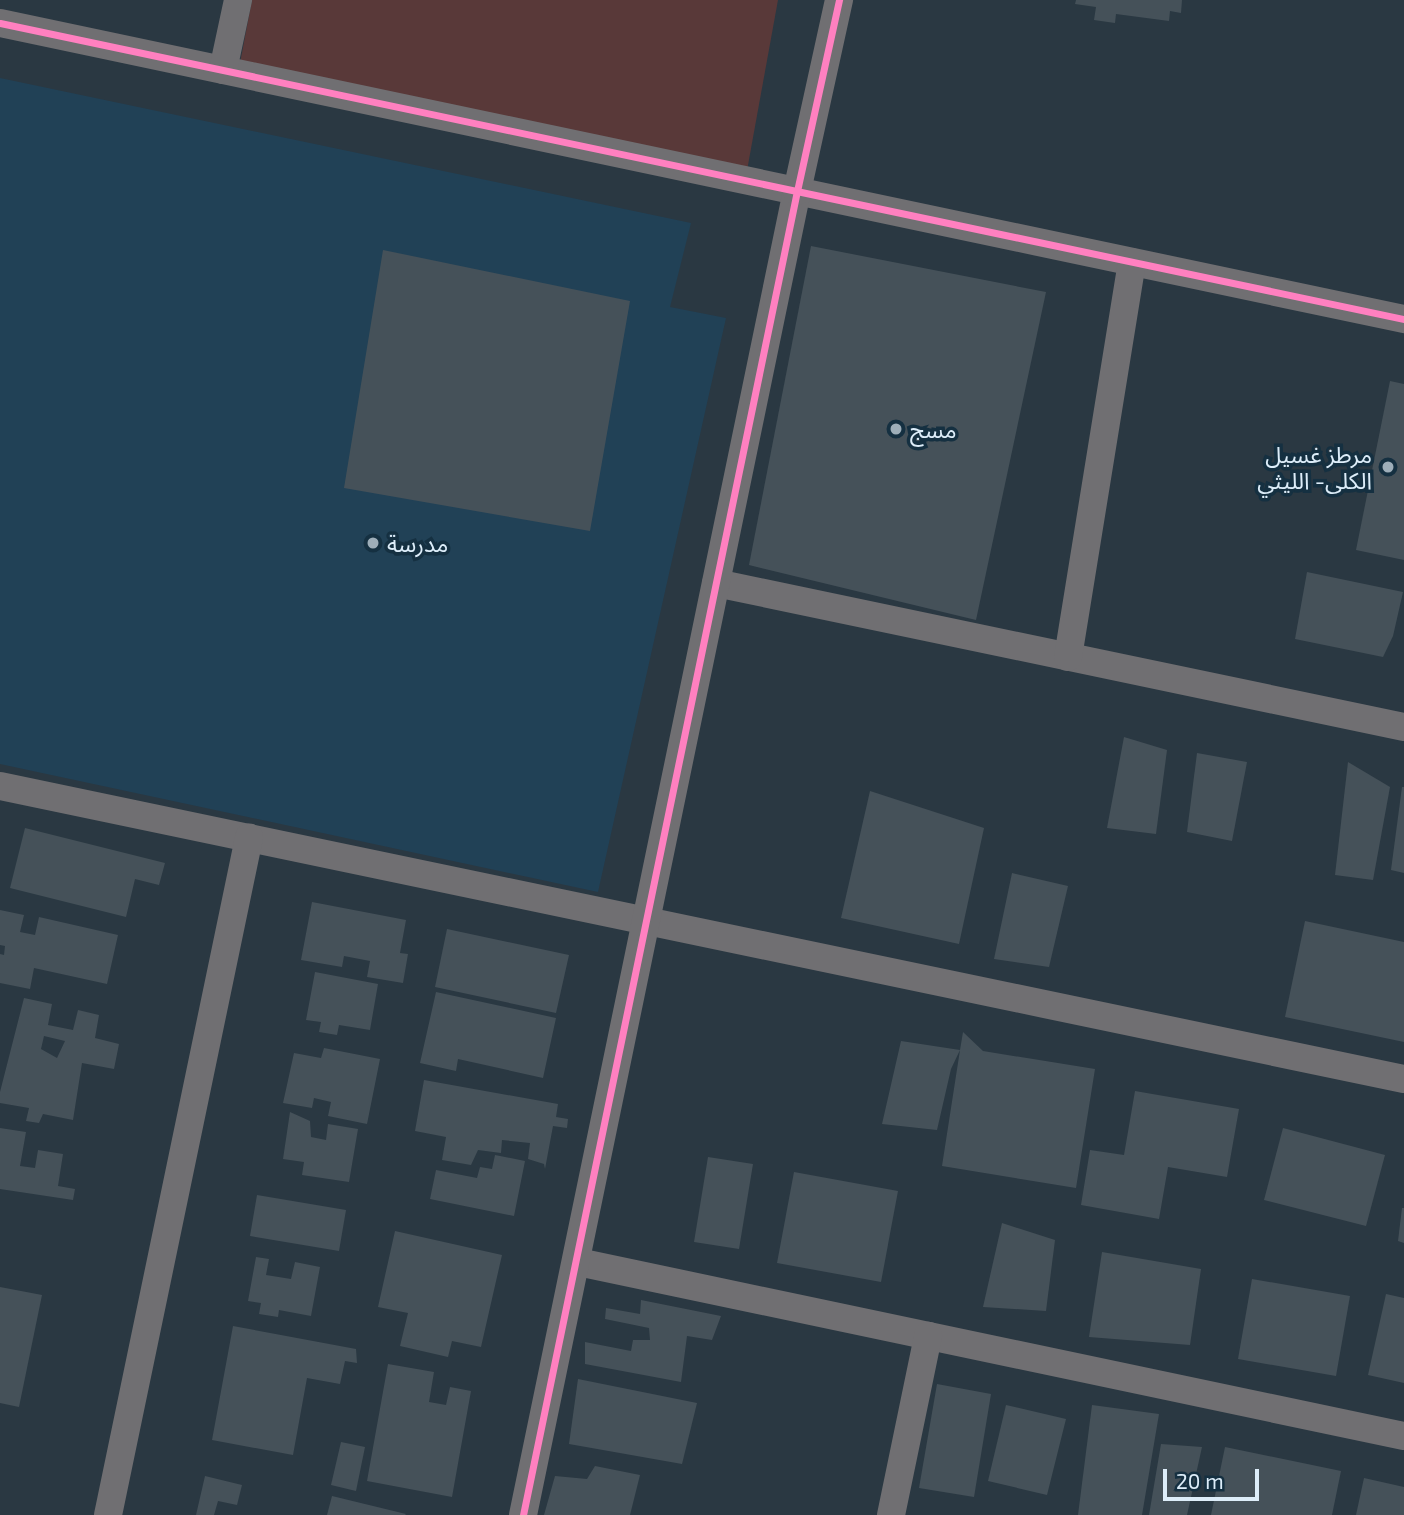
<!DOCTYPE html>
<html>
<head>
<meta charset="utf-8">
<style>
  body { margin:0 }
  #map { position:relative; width:1404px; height:1515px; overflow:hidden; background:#2a3842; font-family:"Exo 2","Noto Sans Arabic",sans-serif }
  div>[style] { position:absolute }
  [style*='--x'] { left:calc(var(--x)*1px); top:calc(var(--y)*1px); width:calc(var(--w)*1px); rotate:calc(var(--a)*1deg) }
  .built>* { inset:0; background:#214156 }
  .green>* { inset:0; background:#593939 }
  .building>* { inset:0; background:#455159 }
  .street>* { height:28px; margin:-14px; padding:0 14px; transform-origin:14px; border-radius:14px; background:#706f72 }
  .cycleway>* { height:7px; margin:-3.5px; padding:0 3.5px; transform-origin:3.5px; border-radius:3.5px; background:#ff80c0 }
  .dots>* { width:19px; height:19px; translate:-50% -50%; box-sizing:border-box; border:4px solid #153041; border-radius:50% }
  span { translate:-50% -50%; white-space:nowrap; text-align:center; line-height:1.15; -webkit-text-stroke:7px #153041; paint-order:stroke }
  .poi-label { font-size:23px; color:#ddedf9 }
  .left { translate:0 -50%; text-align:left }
  .right { translate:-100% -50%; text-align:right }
  .scale { position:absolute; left:1163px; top:1469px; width:96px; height:32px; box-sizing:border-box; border:4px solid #ddedf9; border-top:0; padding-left:9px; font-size:21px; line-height:24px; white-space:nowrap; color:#ddedf9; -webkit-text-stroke:5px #153041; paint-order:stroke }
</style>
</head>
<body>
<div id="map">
  <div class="built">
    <div style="clip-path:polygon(0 78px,691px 223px,670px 307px,726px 318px,598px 892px,0 764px)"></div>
  </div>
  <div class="green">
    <div style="clip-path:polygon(252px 0,778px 0,744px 187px,236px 84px)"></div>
  </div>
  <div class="building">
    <div style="clip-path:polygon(1076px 0,1182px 0,1181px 13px,1170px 11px,1169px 21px,1116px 14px,1115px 23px,1094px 20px,1096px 7px,1075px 4px)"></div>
    <div style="clip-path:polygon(811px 246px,1046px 292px,976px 620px,749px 565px)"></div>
    <div style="clip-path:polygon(383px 250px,630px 301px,590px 531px,344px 488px)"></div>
    <div style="clip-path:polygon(1390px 381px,1404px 384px,1404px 560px,1356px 550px)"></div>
    <div style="clip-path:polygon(1307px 572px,1403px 592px,1393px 636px,1383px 657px,1295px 639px)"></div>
    <div style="clip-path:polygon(1124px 737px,1167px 750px,1156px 834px,1107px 828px)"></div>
    <div style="clip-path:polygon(1197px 753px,1247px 762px,1232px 841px,1187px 832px)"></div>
    <div style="clip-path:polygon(1348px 762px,1390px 787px,1373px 880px,1335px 875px)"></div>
    <div style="clip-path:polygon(1402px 787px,1404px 787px,1404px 873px,1391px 870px)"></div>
    <div style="clip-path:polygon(870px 791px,984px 828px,959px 944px,841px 918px)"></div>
    <div style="clip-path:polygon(25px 828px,165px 863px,159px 885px,135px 879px,126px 917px,10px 888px)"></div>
    <div style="clip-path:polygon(1012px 873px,1068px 886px,1049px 967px,994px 959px)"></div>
    <div style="clip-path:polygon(312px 902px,406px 920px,400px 953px,408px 954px,403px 983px,367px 977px,370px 961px,344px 956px,342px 967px,301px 960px)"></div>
    <div style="clip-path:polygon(0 910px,24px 915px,20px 932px,35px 935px,39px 917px,118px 935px,107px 984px,34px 968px,30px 989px,0 983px,0 954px,4px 955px,5px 946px,0 945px)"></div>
    <div style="clip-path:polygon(1305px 921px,1404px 942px,1404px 1042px,1285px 1017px)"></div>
    <div style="clip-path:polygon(447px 929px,569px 955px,556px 1013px,435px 987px)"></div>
    <div style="clip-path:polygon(315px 972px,378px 984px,370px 1030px,339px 1025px,337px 1035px,319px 1032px,321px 1022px,306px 1020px)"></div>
    <div style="clip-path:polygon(436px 992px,556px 1018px,543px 1078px,458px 1059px,456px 1071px,420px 1063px)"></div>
    <div style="clip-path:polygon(evenodd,24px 998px,52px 1004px,48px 1025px,73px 1030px,78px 1010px,99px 1015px,95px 1038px,119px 1044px,114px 1069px,82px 1063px,73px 1120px,43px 1114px,39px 1123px,26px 1121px,29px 1108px,0 1103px,0 1092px,24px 998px,44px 1036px,65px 1041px,57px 1058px,41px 1049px,44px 1036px)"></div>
    <div style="clip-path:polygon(963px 1032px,983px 1051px,1095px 1069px,1076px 1188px,942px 1166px,960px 1050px,951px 1069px,937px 1130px,882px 1124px,901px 1041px,960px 1050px)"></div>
    <div style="clip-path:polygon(324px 1048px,380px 1059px,367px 1124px,328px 1116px,331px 1102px,314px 1098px,312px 1108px,283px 1103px,294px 1053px,321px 1058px)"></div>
    <div style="clip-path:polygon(424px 1080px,558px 1104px,556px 1117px,568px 1119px,567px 1128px,553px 1126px,545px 1169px,544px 1164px,528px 1159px,530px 1143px,502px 1140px,501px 1153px,478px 1150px,471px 1165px,442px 1160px,446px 1137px,415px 1131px)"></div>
    <div style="clip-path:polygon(1135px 1091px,1239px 1109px,1227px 1177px,1168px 1167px,1159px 1219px,1081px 1205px,1090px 1150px,1124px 1155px)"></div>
    <div style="clip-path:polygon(290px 1112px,310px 1121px,311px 1137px,326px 1140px,328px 1124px,358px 1129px,349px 1182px,302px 1175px,304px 1162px,283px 1159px)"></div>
    <div style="clip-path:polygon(0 1128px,26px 1132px,20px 1166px,35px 1168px,38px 1150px,63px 1154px,58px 1186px,75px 1189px,73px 1200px,0 1189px)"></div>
    <div style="clip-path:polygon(1283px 1128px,1385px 1155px,1366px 1226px,1264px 1200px)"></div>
    <div style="clip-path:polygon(495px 1155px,525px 1161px,514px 1216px,430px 1199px,436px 1170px,477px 1178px,480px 1167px,492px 1169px)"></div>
    <div style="clip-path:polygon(708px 1157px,753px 1164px,739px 1249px,694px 1242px)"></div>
    <div style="clip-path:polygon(794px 1172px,898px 1191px,881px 1282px,777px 1263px)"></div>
    <div style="clip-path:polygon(257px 1195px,346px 1210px,339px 1251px,250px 1236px)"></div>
    <div style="clip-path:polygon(1402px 1208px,1404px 1208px,1404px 1243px,1398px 1241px)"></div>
    <div style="clip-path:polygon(1002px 1223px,1055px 1240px,1046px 1311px,983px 1307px)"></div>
    <div style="clip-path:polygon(395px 1231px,502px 1255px,481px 1347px,452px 1341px,448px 1357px,400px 1346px,408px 1313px,378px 1307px)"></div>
    <div style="clip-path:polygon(1102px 1252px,1201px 1269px,1190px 1345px,1089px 1337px)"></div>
    <div style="clip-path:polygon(256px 1257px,269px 1259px,266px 1275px,291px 1279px,295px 1262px,320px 1267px,311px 1316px,279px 1310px,278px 1317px,259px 1314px,261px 1303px,248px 1301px)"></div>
    <div style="clip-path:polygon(1252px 1279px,1350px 1296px,1336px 1376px,1238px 1359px)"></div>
    <div style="clip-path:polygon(0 1287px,42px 1295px,19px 1407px,0 1403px)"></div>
    <div style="clip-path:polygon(1386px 1294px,1404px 1298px,1404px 1383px,1368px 1375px)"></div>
    <div style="clip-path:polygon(641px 1300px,721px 1316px,712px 1340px,687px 1336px,681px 1382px,585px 1364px,585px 1342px,631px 1351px,633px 1340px,650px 1340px,649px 1328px,605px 1319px,606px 1308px,640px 1314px)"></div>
    <div style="clip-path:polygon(233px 1326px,356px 1349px,357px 1363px,345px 1361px,340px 1384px,307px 1378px,293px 1455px,212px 1440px)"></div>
    <div style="clip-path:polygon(388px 1364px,434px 1372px,429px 1402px,446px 1405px,450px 1387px,471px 1391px,452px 1497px,367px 1481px)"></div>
    <div style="clip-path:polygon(578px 1379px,697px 1403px,682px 1464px,569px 1444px)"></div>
    <div style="clip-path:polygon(937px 1384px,991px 1394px,974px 1497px,919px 1488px)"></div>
    <div style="clip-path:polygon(1006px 1405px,1066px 1419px,1047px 1495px,988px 1481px)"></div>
    <div style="clip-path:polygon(1092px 1405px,1159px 1414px,1142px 1515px,1078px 1515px)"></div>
    <div style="clip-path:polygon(341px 1442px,365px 1447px,356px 1491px,331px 1485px)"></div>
    <div style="clip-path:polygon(1161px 1444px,1202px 1447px,1187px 1515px,1149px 1515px)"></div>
    <div style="clip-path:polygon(1225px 1447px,1341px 1471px,1332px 1515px,1211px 1515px)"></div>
    <div style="clip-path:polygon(595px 1466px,640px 1475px,630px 1515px,544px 1515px,555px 1476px,587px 1479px)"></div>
    <div style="clip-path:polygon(205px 1476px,242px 1485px,237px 1505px,218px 1501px,214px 1515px,196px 1515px)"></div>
    <div style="clip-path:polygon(1364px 1478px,1404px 1487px,1404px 1515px,1356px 1515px)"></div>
    <div style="clip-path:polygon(332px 1496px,406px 1514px,405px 1515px,327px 1515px)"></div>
  </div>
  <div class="street">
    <div style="--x:0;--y:23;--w:1435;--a:11.91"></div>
    <div style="--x:223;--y:70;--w:72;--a:-77.9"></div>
    <div style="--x:716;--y:583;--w:703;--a:11.82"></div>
    <div style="--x:1068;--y:657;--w:400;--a:-80.8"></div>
    <div style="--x:0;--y:786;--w:1434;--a:11.79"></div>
    <div style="--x:578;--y:1262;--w:844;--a:11.9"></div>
    <div style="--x:108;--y:1515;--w:692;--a:-78.24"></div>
    <div style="--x:523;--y:1515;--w:1352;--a:-78.31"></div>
    <div style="--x:797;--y:191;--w:196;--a:-77.6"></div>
    <div style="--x:891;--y:1515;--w:183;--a:-78.3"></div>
  </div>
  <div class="cycleway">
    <div style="--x:0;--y:23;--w:1435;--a:11.91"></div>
    <div style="--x:523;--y:1515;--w:1352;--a:-78.31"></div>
    <div style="--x:797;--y:191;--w:196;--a:-77.6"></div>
  </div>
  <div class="dots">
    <div style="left:896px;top:429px;background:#9eaeb9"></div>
    <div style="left:1388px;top:467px;background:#9eaeb9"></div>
    <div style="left:373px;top:543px;background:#9eaeb9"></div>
  </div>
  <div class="poi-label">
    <span class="left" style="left:910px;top:429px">مسج</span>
    <span class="right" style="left:1372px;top:467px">مرطز غسيل<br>الكلى- الليثي</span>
    <span class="left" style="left:387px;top:543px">مدرسة</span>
  </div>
  <div class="scale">20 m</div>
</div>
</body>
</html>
